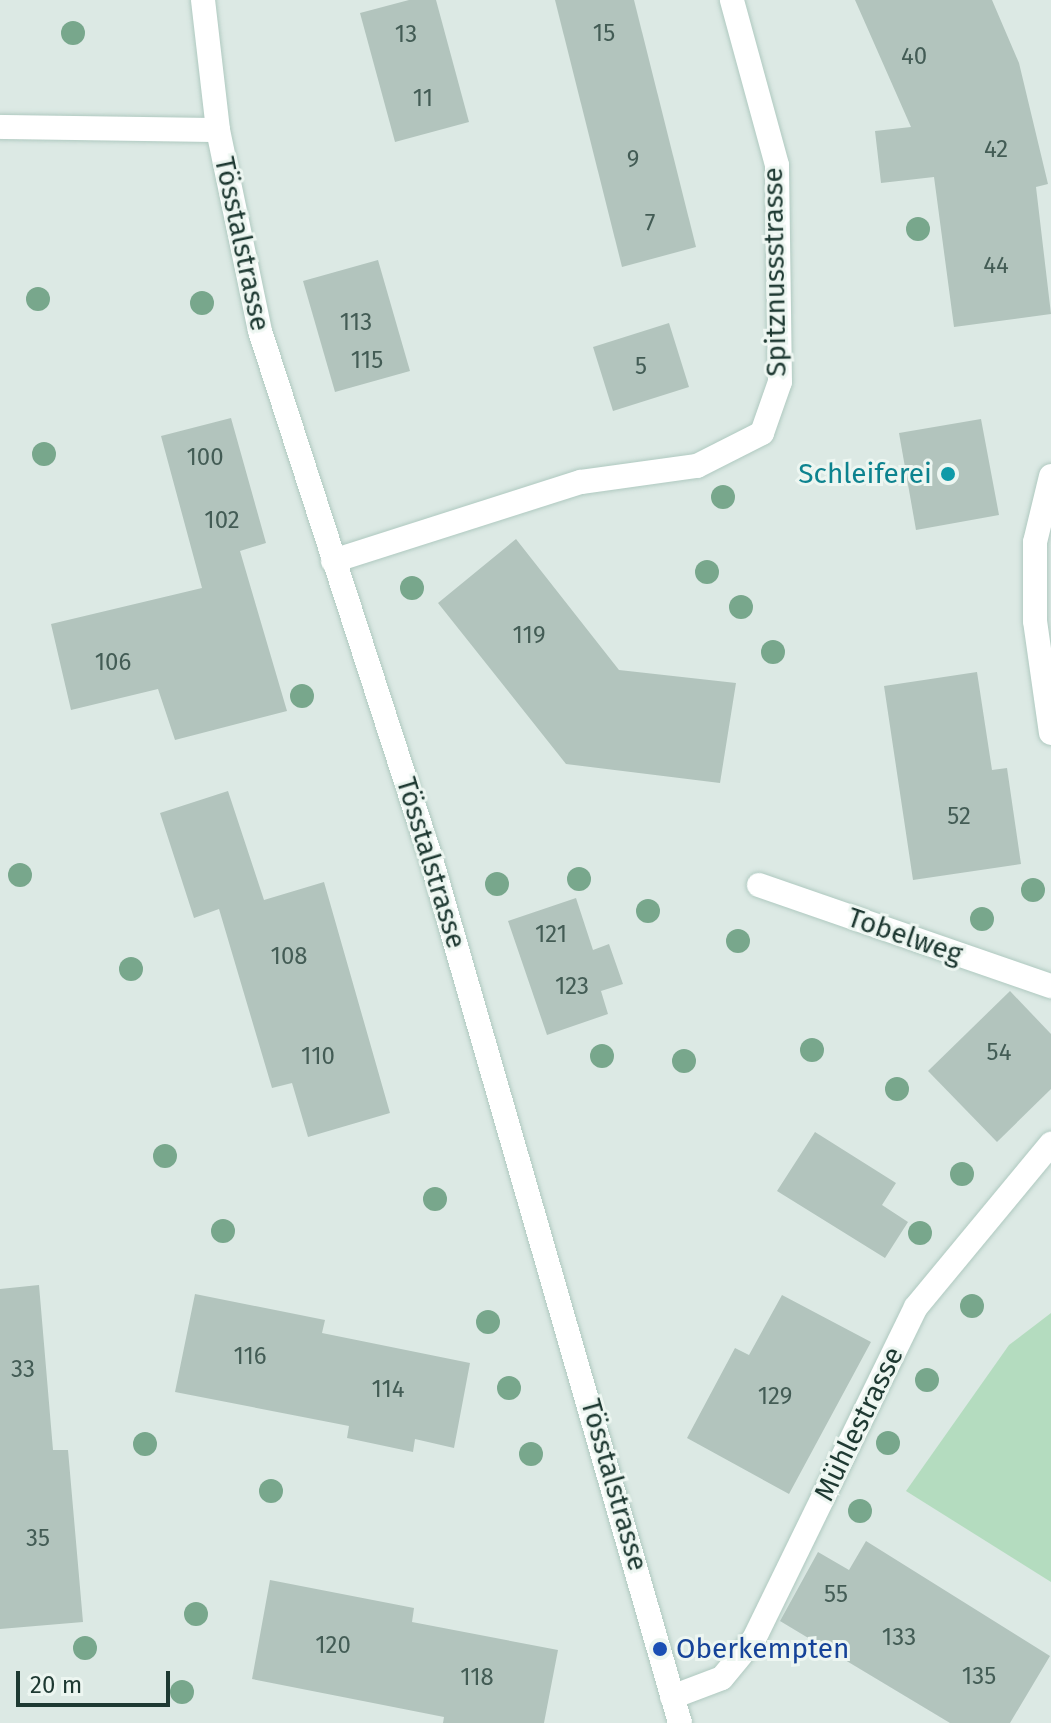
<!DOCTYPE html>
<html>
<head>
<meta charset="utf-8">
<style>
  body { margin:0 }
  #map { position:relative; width:1051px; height:1723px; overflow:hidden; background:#dce9e4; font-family:"Fira Sans",sans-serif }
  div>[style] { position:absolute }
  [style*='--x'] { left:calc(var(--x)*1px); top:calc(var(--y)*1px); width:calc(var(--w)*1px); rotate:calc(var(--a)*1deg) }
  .green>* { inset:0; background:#b4dcbf }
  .building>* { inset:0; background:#b2c4bd }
  .roads { filter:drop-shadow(0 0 2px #afc9c0) drop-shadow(0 0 2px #afc9c0) }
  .minor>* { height:24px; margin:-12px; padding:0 12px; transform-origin:12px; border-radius:12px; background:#fff }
  .secondary>* { height:24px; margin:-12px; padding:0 12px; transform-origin:12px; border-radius:12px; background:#fff }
  .trees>* { width:24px; height:24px; margin:-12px; border-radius:50%; background:#78a78c }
  .dots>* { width:22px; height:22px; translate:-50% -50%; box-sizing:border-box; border:4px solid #edf6f1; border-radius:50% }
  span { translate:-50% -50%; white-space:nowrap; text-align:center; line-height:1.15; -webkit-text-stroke:6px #edf6f1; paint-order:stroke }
  .number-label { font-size:24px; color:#435c55 }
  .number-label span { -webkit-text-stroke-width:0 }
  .street-label { font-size:28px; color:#1e3932 }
  .culture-label { font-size:28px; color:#0d838f }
  .right { translate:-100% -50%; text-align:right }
  .transit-label { font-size:28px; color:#164399 }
  .left { translate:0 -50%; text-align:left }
  .scale { position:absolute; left:16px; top:1671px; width:154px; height:36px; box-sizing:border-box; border:4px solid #1e3932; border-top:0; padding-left:10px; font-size:24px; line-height:28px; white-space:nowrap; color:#1e3932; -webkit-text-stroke:6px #edf6f1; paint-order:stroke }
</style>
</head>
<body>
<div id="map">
  <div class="green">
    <div style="clip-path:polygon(1051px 1313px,1051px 1582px,906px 1491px,1009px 1345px)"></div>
  </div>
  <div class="building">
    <div style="clip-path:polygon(409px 0,436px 0,469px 122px,395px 142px,360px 13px)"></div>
    <div style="clip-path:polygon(555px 0,634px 0,696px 247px,622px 267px)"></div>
    <div style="clip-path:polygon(855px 0,992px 0,1019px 63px,1048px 184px,1036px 187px,1051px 314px,954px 327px,934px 177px,881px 183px,875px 131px,911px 127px)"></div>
    <div style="clip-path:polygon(378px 260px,410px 371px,335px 392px,303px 281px)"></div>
    <div style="clip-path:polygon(669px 323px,689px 387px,613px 411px,593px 347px)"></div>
    <div style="clip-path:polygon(231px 418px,266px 543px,240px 551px,287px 711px,175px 740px,158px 689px,71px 710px,51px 624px,202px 588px,161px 436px)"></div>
    <div style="clip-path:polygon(981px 419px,999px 515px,916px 530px,899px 433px)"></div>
    <div style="clip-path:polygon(516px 539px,619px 670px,736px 683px,720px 783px,566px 764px,438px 603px)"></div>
    <div style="clip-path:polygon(977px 672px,992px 770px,1007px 768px,1021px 864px,913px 880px,884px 686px)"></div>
    <div style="clip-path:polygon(228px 791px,264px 900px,324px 882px,390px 1113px,308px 1137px,292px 1083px,272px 1088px,219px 909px,194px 918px,160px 813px)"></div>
    <div style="clip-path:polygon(576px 898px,593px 950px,609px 944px,623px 984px,601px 991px,608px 1014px,547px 1035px,508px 921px)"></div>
    <div style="clip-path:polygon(1010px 991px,1051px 1034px,1051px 1089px,997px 1142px,928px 1071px)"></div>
    <div style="clip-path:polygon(815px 1132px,896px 1183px,882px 1205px,908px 1222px,885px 1258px,777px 1191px)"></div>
    <div style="clip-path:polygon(39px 1285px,53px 1450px,68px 1450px,83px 1622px,0 1629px,0 1289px)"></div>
    <div style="clip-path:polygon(195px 1294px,325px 1320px,322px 1333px,470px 1363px,454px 1448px,415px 1439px,413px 1452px,347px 1438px,349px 1426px,175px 1392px)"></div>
    <div style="clip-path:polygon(782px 1295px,871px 1342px,789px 1494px,687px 1438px,735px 1348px,749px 1355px)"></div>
    <div style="clip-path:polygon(866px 1541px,1050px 1656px,1010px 1723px,950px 1723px,780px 1621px,818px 1552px,849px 1570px)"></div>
    <div style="clip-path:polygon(270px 1580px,414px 1608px,412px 1622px,558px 1650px,544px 1723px,443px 1723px,444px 1717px,252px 1679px)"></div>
  </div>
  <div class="roads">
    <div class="minor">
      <div style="--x:0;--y:127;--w:218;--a:0.8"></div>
      <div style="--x:1051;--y:476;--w:68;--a:103.6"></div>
      <div style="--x:1035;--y:542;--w:79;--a:90"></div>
      <div style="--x:1035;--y:621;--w:113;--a:81.9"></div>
      <div style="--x:333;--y:561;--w:260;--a:-17.7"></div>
      <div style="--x:581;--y:482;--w:117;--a:-7.9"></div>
      <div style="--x:697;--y:466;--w:73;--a:-26.9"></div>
      <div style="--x:762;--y:433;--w:54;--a:-70.6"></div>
      <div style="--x:780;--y:382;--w:217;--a:-90.8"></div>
      <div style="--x:777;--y:165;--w:171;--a:-105.3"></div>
      <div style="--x:759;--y:885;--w:309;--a:19.1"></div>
      <div style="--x:672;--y:1697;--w:53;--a:-20.8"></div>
      <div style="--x:722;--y:1678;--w:50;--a:-50.6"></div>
      <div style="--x:754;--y:1639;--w:369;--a:-64"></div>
      <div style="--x:916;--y:1307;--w:212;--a:-50.4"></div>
    </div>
    <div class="secondary">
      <div style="--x:203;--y:0;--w:131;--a:83.4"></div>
      <div style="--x:218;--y:130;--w:205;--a:78.2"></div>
      <div style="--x:260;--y:331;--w:555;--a:72.05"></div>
      <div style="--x:431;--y:859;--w:899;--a:73.92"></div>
    </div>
  </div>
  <div class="trees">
    <div style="left:73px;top:33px"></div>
    <div style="left:918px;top:229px"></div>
    <div style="left:38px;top:299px"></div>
    <div style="left:202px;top:303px"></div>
    <div style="left:44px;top:454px"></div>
    <div style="left:723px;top:497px"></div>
    <div style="left:707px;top:572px"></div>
    <div style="left:412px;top:588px"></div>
    <div style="left:741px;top:607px"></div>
    <div style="left:773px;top:652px"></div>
    <div style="left:302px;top:696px"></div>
    <div style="left:20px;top:875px"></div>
    <div style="left:579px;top:879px"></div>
    <div style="left:497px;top:884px"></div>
    <div style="left:1033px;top:890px"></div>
    <div style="left:648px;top:911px"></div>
    <div style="left:982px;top:919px"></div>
    <div style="left:738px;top:941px"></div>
    <div style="left:131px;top:969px"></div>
    <div style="left:812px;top:1050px"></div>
    <div style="left:602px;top:1056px"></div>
    <div style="left:684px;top:1061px"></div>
    <div style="left:897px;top:1089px"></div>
    <div style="left:165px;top:1156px"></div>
    <div style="left:962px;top:1174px"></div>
    <div style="left:435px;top:1199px"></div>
    <div style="left:223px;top:1231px"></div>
    <div style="left:920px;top:1233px"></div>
    <div style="left:972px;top:1306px"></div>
    <div style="left:488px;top:1322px"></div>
    <div style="left:927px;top:1380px"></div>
    <div style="left:509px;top:1388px"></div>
    <div style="left:888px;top:1443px"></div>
    <div style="left:145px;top:1444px"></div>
    <div style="left:531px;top:1454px"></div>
    <div style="left:271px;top:1491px"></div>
    <div style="left:860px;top:1511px"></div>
    <div style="left:196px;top:1614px"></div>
    <div style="left:85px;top:1648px"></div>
    <div style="left:182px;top:1692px"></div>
  </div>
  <div class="dots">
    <div style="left:948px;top:474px;background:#0f9aa8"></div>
    <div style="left:660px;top:1649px;background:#1a4fb4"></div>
  </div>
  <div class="number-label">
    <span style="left:604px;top:34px">15</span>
    <span style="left:406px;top:35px">13</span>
    <span style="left:914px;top:57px">40</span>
    <span style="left:423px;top:99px">11</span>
    <span style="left:996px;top:150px">42</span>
    <span style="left:633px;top:160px">9</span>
    <span style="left:650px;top:224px">7</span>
    <span style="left:996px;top:266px">44</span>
    <span style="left:356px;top:323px">113</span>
    <span style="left:367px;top:361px">115</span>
    <span style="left:641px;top:367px">5</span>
    <span style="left:205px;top:458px">100</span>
    <span style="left:222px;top:521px">102</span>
    <span style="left:529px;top:636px">119</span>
    <span style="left:113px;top:663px">106</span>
    <span style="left:959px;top:817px">52</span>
    <span style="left:551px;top:935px">121</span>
    <span style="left:289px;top:957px">108</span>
    <span style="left:572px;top:987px">123</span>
    <span style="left:999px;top:1053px">54</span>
    <span style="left:318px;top:1057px">110</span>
    <span style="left:250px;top:1357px">116</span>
    <span style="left:23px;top:1370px">33</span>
    <span style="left:388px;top:1390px">114</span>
    <span style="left:775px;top:1397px">129</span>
    <span style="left:38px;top:1539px">35</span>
    <span style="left:836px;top:1595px">55</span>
    <span style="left:899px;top:1638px">133</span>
    <span style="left:333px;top:1646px">120</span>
    <span style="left:979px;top:1677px">135</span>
    <span style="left:477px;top:1678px">118</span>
  </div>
  <div class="street-label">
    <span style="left:242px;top:244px;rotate:78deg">Tösstalstrasse</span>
    <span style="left:775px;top:272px;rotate:-91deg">Spitznussstrasse</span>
    <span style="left:431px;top:863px;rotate:73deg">Tösstalstrasse</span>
    <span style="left:905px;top:936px;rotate:19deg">Tobelweg</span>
    <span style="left:859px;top:1424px;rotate:-64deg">Mühlestrasse</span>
    <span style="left:614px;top:1485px;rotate:74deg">Tösstalstrasse</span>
  </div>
  <div class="culture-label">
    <span class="right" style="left:932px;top:474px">Schleiferei</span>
  </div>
  <div class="transit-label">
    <span class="left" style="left:676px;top:1649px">Oberkempten</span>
  </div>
  <div class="scale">20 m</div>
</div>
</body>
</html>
